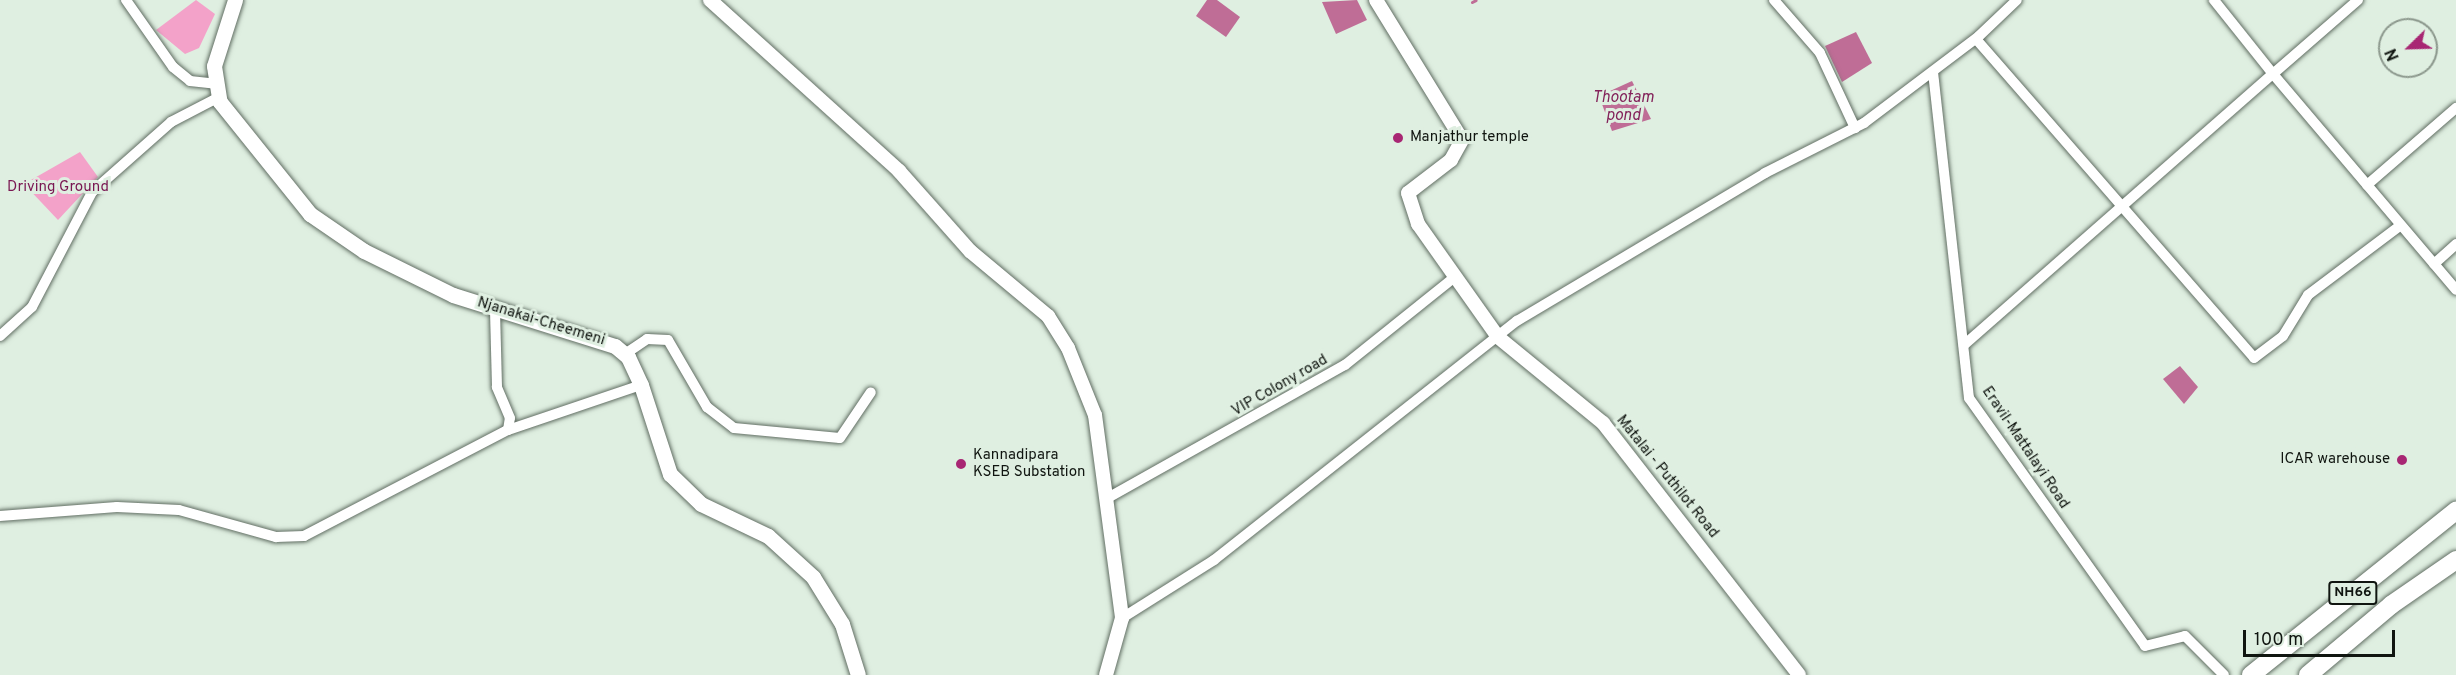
<!DOCTYPE html>
<html>
<head>
<meta charset="utf-8">
<style>
  body { margin:0 }
  #map { position:relative; width:2456px; height:675px; overflow:hidden; background:#dfefe1; font-family:Overpass,sans-serif }
  div>[style] { position:absolute }
  [style*='--x'] { left:calc(var(--x)*1px); top:calc(var(--y)*1px); width:calc(var(--w)*1px); rotate:calc(var(--a)*1deg) }
  .green>* { inset:0; background:#f3a2c9 }
  .water>* { inset:0; background:#bf6d96 }
  .stream>* { height:3px; margin:-1.5px; padding:0 1.5px; transform-origin:1.5px; border-radius:1.5px; background:#bf6d96 }
  .roads { filter:drop-shadow(0 0 2px #616e63) drop-shadow(0 0 2px #616e63) }
  .minor>* { height:10px; margin:-5px; padding:0 5px; transform-origin:5px; border-radius:5px; background:#fff }
  .tertiary>* { height:14px; margin:-7px; padding:0 7px; transform-origin:7px; border-radius:7px; background:#fff }
  .secondary>* { height:15px; margin:-7.5px; padding:0 7.5px; transform-origin:7.5px; border-radius:7.5px; background:#fff }
  .trunk>* { height:18px; margin:-9px; padding:0 9px; transform-origin:9px; border-radius:9px; background:#fff }
  .dots>* { width:16px; height:16px; translate:-50% -50%; box-sizing:border-box; border:3px solid #dfefe1; border-radius:50% }
  span { translate:-50% -50%; white-space:nowrap; text-align:center; line-height:1.15; -webkit-text-stroke:6px #dfefe1; paint-order:stroke }
  .shield-label span { padding:2px 4px; background:#dfefe1; border:2px solid; border-radius:4px; -webkit-text-stroke-width:0 }
  .shield-label { font-size:14px; color:#101510; font-weight:700 }
  .poi-label { font-size:15px; color:#101510 }
  .left { translate:0 -50%; text-align:left }
  .right { translate:-100% -50%; text-align:right }
  .park-label { font-size:15px; color:#791752 }
  .street-label { font-size:15px; color:#101510 }
  .water-label { font-size:16px; color:#83225a; font-style:italic }
  .north { position:absolute; left:2378px; top:18px; width:60px; height:60px; box-sizing:border-box; background:#dfefe1; border:2px solid #8c988d; border-radius:50%; rotate:247deg; font-size:16px; font-weight:700; line-height:24px; text-align:center; color:#101510 }
  .north::after { content:''; display:block; margin:auto; width:21px; height:27px; background:#a82673; clip-path:polygon(50% 0,100% 100%,50% 72%,0 100%) }
  .scale { position:absolute; left:2243px; top:630px; width:152px; height:27px; box-sizing:border-box; border:3px solid #101510; border-top:0; padding-left:8px; font-size:18px; line-height:21px; white-space:nowrap; color:#101510; -webkit-text-stroke:4px #dfefe1; paint-order:stroke }
</style>
</head>
<body>
<div id="map">
  <div class="green">
    <div style="clip-path:polygon(196px 0,215px 14px,199px 48px,185px 54px,156px 30px)"></div>
    <div style="clip-path:polygon(80px 152px,98px 177px,58px 220px,24px 184px)"></div>
  </div>
  <div class="water">
    <div style="clip-path:polygon(1207px 0,1217px 0,1240px 17px,1226px 37px,1196px 16px)"></div>
    <div style="clip-path:polygon(1357px 0,1367px 20px,1336px 34px,1322px 2px)"></div>
    <div style="clip-path:polygon(1856px 32px,1872px 63px,1842px 82px,1825px 46px)"></div>
    <div style="clip-path:polygon(1632px 81px,1651px 119px,1612px 131px,1599px 96px)"></div>
    <div style="clip-path:polygon(2180px 366px,2198px 387px,2184px 404px,2163px 379px)"></div>
  </div>
  <div class="stream">
    <div style="--x:1472;--y:2;--w:4;--a:-27"></div>
  </div>
  <div class="roads">
    <div class="minor">
      <div style="--x:126;--y:0;--w:82;--a:55"></div>
      <div style="--x:173;--y:67;--w:22;--a:39"></div>
      <div style="--x:190;--y:81;--w:28;--a:6"></div>
      <div style="--x:1774;--y:0;--w:70;--a:49"></div>
      <div style="--x:1820;--y:53;--w:83;--a:65"></div>
      <div style="--x:2358;--y:0;--w:113;--a:139"></div>
      <div style="--x:2273;--y:74;--w:283;--a:49.7"></div>
      <div style="--x:1976;--y:39;--w:423;--a:48.9"></div>
      <div style="--x:2254;--y:358;--w:36;--a:-37"></div>
      <div style="--x:2283;--y:336;--w:48;--a:-58.6"></div>
      <div style="--x:2308;--y:295;--w:116;--a:-37"></div>
      <div style="--x:1933;--y:72;--w:328;--a:83.7"></div>
      <div style="--x:1969;--y:398;--w:304;--a:54.6"></div>
      <div style="--x:2145;--y:646;--w:41;--a:-14"></div>
      <div style="--x:2185;--y:636;--w:55;--a:45"></div>
      <div style="--x:2367;--y:185;--w:118;--a:-40.9"></div>
      <div style="--x:2434;--y:264;--w:30;--a:-42"></div>
      <div style="--x:0;--y:336;--w:43;--a:-42.2"></div>
      <div style="--x:32;--y:307;--w:130;--a:-62.4"></div>
      <div style="--x:92;--y:192;--w:106;--a:-41.5"></div>
      <div style="--x:171;--y:122;--w:54;--a:-27.5"></div>
      <div style="--x:1964;--y:345;--w:411;--a:-41.3"></div>
      <div style="--x:2273;--y:74;--w:95;--a:-128.6"></div>
      <div style="--x:625;--y:354;--w:27;--a:-34"></div>
      <div style="--x:647;--y:339;--w:21;--a:3"></div>
      <div style="--x:668;--y:340;--w:78;--a:59.8"></div>
      <div style="--x:707;--y:407;--w:34;--a:38"></div>
      <div style="--x:734;--y:428;--w:106;--a:5.4"></div>
      <div style="--x:840;--y:438;--w:55;--a:-56"></div>
      <div style="--x:508;--y:430;--w:140;--a:-18.7"></div>
      <div style="--x:1106;--y:499;--w:274;--a:-29.3"></div>
      <div style="--x:1345;--y:365;--w:141;--a:-38.7"></div>
      <div style="--x:0;--y:516;--w:117;--a:-4.4"></div>
      <div style="--x:117;--y:507;--w:62;--a:2.8"></div>
      <div style="--x:179;--y:510;--w:101;--a:15.6"></div>
      <div style="--x:276;--y:537;--w:28;--a:-2"></div>
      <div style="--x:304;--y:536;--w:230;--a:-27.5"></div>
      <div style="--x:508;--y:430;--w:12;--a:-81"></div>
      <div style="--x:510;--y:418;--w:34;--a:-113"></div>
      <div style="--x:497;--y:387;--w:79;--a:-91.5"></div>
      <div style="--x:1122;--y:618;--w:109;--a:-32.2"></div>
      <div style="--x:1214;--y:560;--w:386;--a:-38.3"></div>
      <div style="--x:1517;--y:321;--w:289;--a:-30.8"></div>
      <div style="--x:1765;--y:173;--w:111;--a:-26.8"></div>
      <div style="--x:1864;--y:123;--w:144;--a:-37.1"></div>
      <div style="--x:1979;--y:36;--w:52;--a:-43.5"></div>
    </div>
    <div class="tertiary">
      <div style="--x:710;--y:0;--w:255;--a:42.1"></div>
      <div style="--x:899;--y:171;--w:107;--a:48.4"></div>
      <div style="--x:970;--y:251;--w:102;--a:39.8"></div>
      <div style="--x:1048;--y:316;--w:38;--a:58"></div>
      <div style="--x:1068;--y:348;--w:72;--a:68.1"></div>
      <div style="--x:1095;--y:415;--w:205;--a:82.4"></div>
      <div style="--x:1122;--y:618;--w:59;--a:105.7"></div>
      <div style="--x:1376;--y:0;--w:164;--a:58.4"></div>
      <div style="--x:1462;--y:140;--w:23;--a:119"></div>
      <div style="--x:1451;--y:160;--w:54;--a:142.5"></div>
      <div style="--x:1408;--y:193;--w:33;--a:72"></div>
      <div style="--x:1418;--y:224;--w:138;--a:54.7"></div>
      <div style="--x:1498;--y:337;--w:136;--a:39.3"></div>
      <div style="--x:1603;--y:423;--w:319;--a:52.1"></div>
    </div>
    <div class="secondary">
      <div style="--x:235;--y:0;--w:69;--a:107.7"></div>
      <div style="--x:214;--y:66;--w:36;--a:81"></div>
      <div style="--x:220;--y:102;--w:144;--a:51.2"></div>
      <div style="--x:310;--y:214;--w:65;--a:34.4"></div>
      <div style="--x:364;--y:251;--w:99;--a:26.3"></div>
      <div style="--x:453;--y:295;--w:170;--a:17.5"></div>
      <div style="--x:615;--y:346;--w:17;--a:40"></div>
      <div style="--x:628;--y:357;--w:31;--a:65"></div>
      <div style="--x:641;--y:385;--w:94;--a:72"></div>
      <div style="--x:670;--y:474;--w:43;--a:44.1"></div>
      <div style="--x:701;--y:504;--w:74;--a:25.5"></div>
      <div style="--x:768;--y:536;--w:61;--a:42.3"></div>
      <div style="--x:813;--y:577;--w:55;--a:58.3"></div>
      <div style="--x:842;--y:624;--w:53;--a:72.6"></div>
    </div>
    <div class="trunk">
      <div style="--x:2251;--y:675;--w:263;--a:-38.7"></div>
      <div style="--x:2308;--y:675;--w:109;--a:-40.1"></div>
      <div style="--x:2391;--y:605;--w:79;--a:-34.7"></div>
    </div>
  </div>
  <div class="dots">
    <div style="left:1398px;top:138px;background:#a82673"></div>
    <div style="left:2402px;top:460px;background:#a82673"></div>
    <div style="left:961px;top:464px;background:#a82673"></div>
  </div>
  <div class="shield-label">
    <span style="left:2353px;top:593px">NH66</span>
  </div>
  <div class="poi-label">
    <span class="left" style="left:1410px;top:138px">Manjathur temple</span>
    <span class="left" style="left:973px;top:464px">Kannadipara<br>KSEB Substation</span>
    <span class="right" style="left:2390px;top:460px">ICAR warehouse</span>
  </div>
  <div class="park-label">
    <span style="left:58px;top:188px">Driving Ground</span>
  </div>
  <div class="street-label">
    <span style="left:541px;top:322px;rotate:17deg">Njanakai-Cheemeni</span>
    <span style="left:1280px;top:386px;rotate:-30deg">VIP Colony road</span>
    <span style="left:2025px;top:448px;rotate:56deg">Eravil-Mattalayi Road</span>
    <span style="left:1667px;top:477px;rotate:51deg">Matalai - Puthilot Road</span>
  </div>
  <div class="water-label">
    <span style="left:1623px;top:107px">Thootam<br>pond</span>
  </div>
  <div class="north">N</div>
  <div class="scale">100 m</div>
</div>
</body>
</html>
